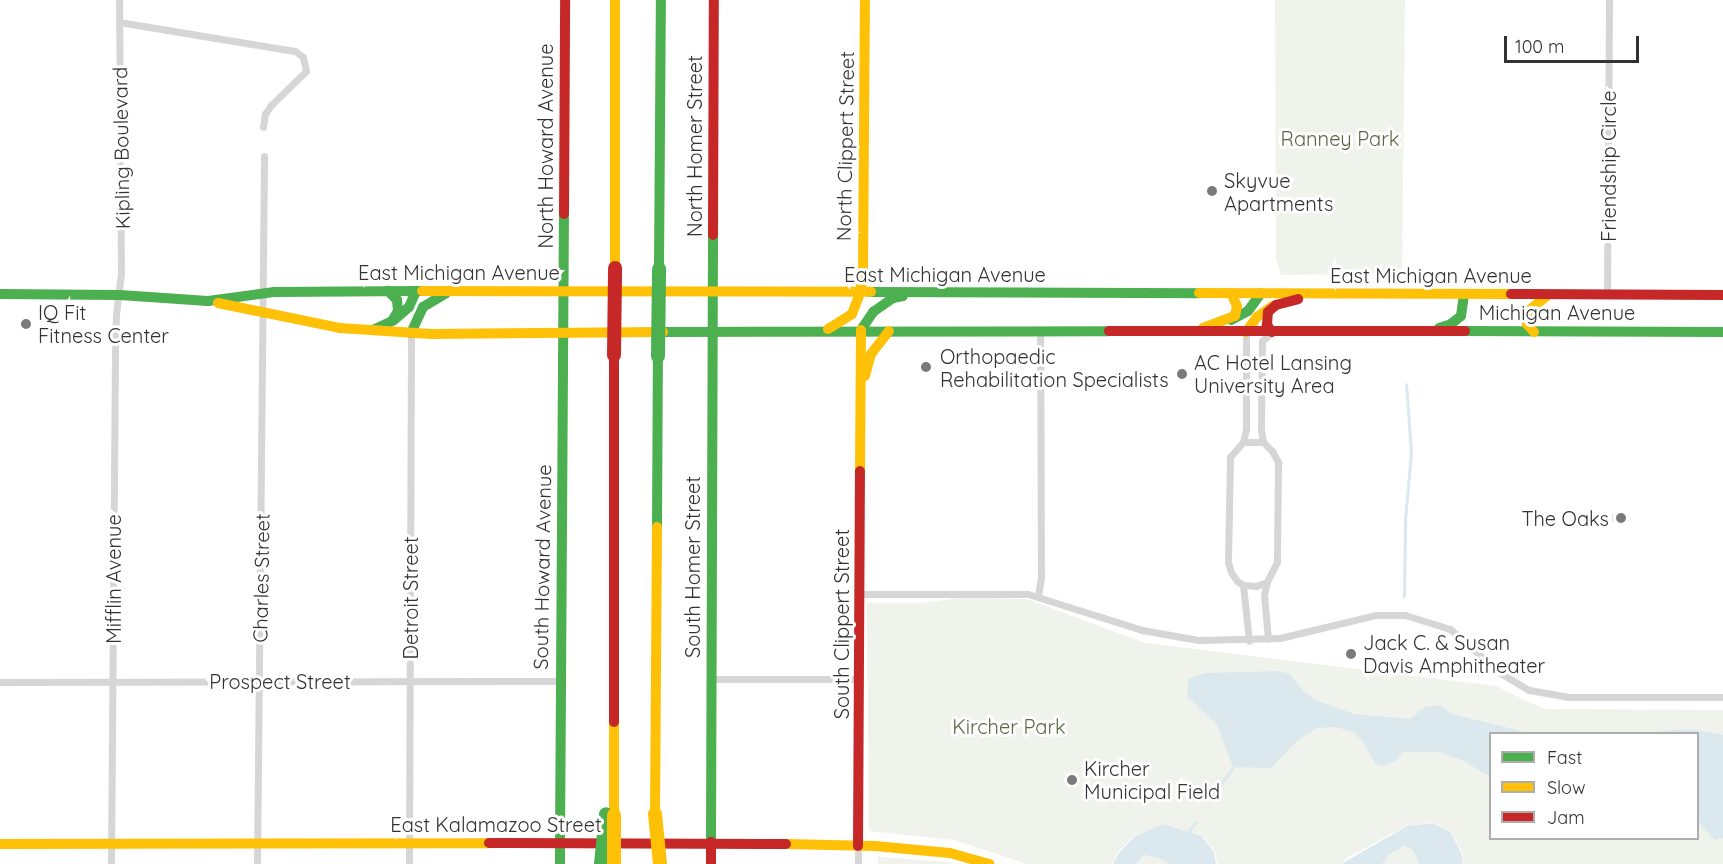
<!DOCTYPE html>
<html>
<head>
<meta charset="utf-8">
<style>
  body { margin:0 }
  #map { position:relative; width:1723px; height:864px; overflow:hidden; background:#fff; font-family:Quicksand,sans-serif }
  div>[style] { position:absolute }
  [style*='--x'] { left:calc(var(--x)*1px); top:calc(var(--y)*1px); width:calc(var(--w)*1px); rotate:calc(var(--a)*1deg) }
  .green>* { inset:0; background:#f0f2ec }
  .water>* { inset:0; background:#dbe9ee }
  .stream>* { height:3px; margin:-1.5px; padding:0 1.5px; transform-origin:1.5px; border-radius:1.5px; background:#dbe9ee }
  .street>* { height:7px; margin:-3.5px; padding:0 3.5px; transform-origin:3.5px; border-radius:3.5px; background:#d6d6d6 }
  .fast>* { height:10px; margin:-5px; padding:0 5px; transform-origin:5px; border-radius:5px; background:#4caf50 }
  .slow>* { height:10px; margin:-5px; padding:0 5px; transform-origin:5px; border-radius:5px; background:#ffc107 }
  .jam>* { height:10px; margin:-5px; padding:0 5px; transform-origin:5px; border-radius:5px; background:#c62828 }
  .fast-bridge>* { height:14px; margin:-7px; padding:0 7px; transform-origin:7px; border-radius:7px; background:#4caf50 }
  .slow-bridge>* { height:14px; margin:-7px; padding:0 7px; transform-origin:7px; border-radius:7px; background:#ffc107 }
  .jam-bridge>* { height:14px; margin:-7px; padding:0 7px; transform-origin:7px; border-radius:7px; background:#c62828 }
  .dots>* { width:16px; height:16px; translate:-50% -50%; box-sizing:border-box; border:3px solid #fff; border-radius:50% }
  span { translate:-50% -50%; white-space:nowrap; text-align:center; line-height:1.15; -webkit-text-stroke:6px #fff; paint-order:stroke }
  .park-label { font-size:20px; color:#596a43 }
  .street-label { font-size:20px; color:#323232 }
  .poi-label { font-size:20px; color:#323232 }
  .left { translate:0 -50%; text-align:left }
  .right { translate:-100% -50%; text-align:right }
  .legend { position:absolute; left:1489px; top:732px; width:210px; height:108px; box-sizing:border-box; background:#fff; border:2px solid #adadad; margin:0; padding:8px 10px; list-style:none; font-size:18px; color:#323232 }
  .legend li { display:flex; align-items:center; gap:12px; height:30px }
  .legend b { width:30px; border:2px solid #adadad }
  .scale { position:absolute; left:1504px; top:36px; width:135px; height:27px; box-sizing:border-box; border:3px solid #323232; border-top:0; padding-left:8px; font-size:18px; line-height:21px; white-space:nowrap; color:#323232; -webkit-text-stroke:4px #fff; paint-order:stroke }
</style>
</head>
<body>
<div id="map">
  <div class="green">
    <div style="clip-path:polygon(1275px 0,1405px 0,1402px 273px,1281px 275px,1276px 259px)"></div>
    <div style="clip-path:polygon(evenodd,959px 598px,1027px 599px,1145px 643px,1496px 686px,1544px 709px,1723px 710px,1723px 864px,1462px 864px,1463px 855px,1452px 832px,1433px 822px,1406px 826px,1347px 858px,1340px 864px,1217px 864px,1215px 852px,1203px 836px,1163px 824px,1134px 836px,1117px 853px,1112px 864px,1027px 864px,954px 840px,869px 831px,867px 603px,921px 603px,959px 598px,1490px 734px,1698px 734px,1698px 838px,1490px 838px,1490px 734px)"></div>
    <div style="clip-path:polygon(1404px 846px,1413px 850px,1419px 864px,1382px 864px,1390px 854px)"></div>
    <div style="clip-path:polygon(1144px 855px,1159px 858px,1169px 864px,1136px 864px)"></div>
    <div style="clip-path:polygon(878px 857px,939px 861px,955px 864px,878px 864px)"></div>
  </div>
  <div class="water">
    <div style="clip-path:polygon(1612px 514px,1629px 514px,1629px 522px,1612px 522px)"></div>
    <div style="clip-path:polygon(1278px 671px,1290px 674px,1303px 691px,1316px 700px,1354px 714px,1410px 719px,1425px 707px,1440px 705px,1452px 714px,1529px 733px,1490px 734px,1490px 777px,1464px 761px,1438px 752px,1403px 752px,1395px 761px,1383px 766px,1375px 764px,1364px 743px,1353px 732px,1335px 727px,1317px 728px,1296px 742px,1271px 768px,1233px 767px,1217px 725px,1187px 696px,1189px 678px,1206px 673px)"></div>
    <div style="clip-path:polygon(1689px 729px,1723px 735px,1723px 838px,1715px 840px,1698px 822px,1698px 734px,1640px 733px)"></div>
    <div style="clip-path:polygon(1433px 823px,1451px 832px,1462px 855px,1462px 864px,1419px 864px,1413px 850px,1404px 846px,1390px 854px,1382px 864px,1341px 864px,1407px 826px)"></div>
    <div style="clip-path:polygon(1163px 824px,1202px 836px,1214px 852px,1216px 864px,1169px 864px,1159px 858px,1144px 855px,1136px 864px,1113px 864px,1118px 854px,1135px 836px)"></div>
  </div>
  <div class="stream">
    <div style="--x:1404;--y:596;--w:76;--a:-89.2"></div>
    <div style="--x:1405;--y:520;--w:68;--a:-85"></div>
    <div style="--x:1411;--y:452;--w:68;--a:-94.2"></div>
    <div style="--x:1213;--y:794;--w:34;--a:-53"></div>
    <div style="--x:1188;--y:832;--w:13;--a:-51"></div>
  </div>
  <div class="street">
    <div style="--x:119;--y:22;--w:178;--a:9.4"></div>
    <div style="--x:295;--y:51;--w:10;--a:37"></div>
    <div style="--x:303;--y:57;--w:14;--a:78"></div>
    <div style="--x:306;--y:71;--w:49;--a:135.8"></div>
    <div style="--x:271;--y:105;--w:11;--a:124"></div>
    <div style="--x:265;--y:114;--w:13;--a:99"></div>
    <div style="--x:1607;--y:295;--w:295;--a:-89.6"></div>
    <div style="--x:1243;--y:442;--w:20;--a:0"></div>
    <div style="--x:1263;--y:442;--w:13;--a:45"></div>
    <div style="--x:1272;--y:451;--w:13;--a:61"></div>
    <div style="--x:1278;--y:462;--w:100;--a:90.6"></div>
    <div style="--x:1277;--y:562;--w:22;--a:117"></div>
    <div style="--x:1267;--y:582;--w:12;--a:160"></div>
    <div style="--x:1256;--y:586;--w:13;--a:-176"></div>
    <div style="--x:1243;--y:585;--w:7;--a:-146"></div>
    <div style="--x:1237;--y:581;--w:11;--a:-124"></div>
    <div style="--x:1231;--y:572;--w:10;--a:-107"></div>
    <div style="--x:1228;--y:562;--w:105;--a:-88.9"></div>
    <div style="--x:1230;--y:457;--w:20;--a:-49"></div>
    <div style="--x:1243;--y:442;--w:13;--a:-77"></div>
    <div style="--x:1246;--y:429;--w:97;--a:-90"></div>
    <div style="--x:1263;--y:442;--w:12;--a:-99"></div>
    <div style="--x:1261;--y:430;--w:89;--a:-89.4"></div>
    <div style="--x:1262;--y:341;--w:13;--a:-42"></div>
    <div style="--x:1267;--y:582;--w:13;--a:103"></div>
    <div style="--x:1264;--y:595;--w:44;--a:84.8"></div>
    <div style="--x:1243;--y:585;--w:56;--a:83.9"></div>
    <div style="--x:861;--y:594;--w:167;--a:0"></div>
    <div style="--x:1028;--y:594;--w:120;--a:17.5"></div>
    <div style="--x:1142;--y:630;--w:57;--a:10.1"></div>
    <div style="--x:1198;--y:640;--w:82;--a:-1.4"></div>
    <div style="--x:1280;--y:638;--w:99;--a:-13.5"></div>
    <div style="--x:1376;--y:615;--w:29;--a:0"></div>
    <div style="--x:1405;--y:615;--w:47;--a:17.3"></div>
    <div style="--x:1450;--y:629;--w:69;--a:40.9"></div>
    <div style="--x:1502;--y:674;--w:31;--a:31"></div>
    <div style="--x:1529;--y:690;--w:39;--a:10"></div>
    <div style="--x:1567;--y:697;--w:156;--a:0"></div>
    <div style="--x:1038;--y:596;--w:18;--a:-81"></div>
    <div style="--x:1041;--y:578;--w:246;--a:-90.2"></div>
    <div style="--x:711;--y:679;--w:149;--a:0"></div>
    <div style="--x:0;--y:682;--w:560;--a:-0.1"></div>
    <div style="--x:111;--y:864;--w:510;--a:-89.55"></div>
    <div style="--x:115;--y:354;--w:40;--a:-88.6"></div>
    <div style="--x:116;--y:314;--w:39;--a:-83"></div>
    <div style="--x:121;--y:275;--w:275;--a:-90.4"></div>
    <div style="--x:257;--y:864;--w:708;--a:-89.43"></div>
    <div style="--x:409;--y:864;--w:531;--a:-89.78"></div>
    <div style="--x:858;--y:864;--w:18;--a:-90"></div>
  </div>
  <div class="fast">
    <div style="--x:659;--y:269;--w:269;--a:-89.6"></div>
    <div style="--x:871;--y:292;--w:328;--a:0.2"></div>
    <div style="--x:0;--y:294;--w:120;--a:0.5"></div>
    <div style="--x:120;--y:295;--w:88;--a:3.9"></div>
    <div style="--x:208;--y:301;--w:67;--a:-7.8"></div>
    <div style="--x:274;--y:292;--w:148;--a:-0.4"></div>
    <div style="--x:394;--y:320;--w:20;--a:-41"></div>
    <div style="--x:409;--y:307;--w:17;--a:-66"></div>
    <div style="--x:1231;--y:320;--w:19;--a:-28"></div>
    <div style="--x:1248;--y:311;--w:22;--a:-54"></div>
    <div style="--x:1439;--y:328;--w:13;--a:-18"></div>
    <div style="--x:1451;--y:324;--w:13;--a:-39"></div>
    <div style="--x:1461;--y:316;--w:21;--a:-82"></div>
    <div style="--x:375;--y:329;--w:19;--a:-25"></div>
    <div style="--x:392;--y:321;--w:12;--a:-59"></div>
    <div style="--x:398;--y:311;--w:11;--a:-95"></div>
    <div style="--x:397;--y:300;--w:13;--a:-135"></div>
    <div style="--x:861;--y:330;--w:22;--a:-56"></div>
    <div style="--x:873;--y:312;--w:24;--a:-35"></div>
    <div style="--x:893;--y:298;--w:10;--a:-11"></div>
    <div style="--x:1465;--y:331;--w:258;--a:0.2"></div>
    <div style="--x:663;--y:332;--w:446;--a:-0.1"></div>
    <div style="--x:411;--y:333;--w:29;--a:-65"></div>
    <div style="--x:423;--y:307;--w:27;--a:-31"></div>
    <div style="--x:657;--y:527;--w:171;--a:-89.7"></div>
    <div style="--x:711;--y:842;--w:607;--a:-89.81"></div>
    <div style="--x:560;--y:843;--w:629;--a:-89.64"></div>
    <div style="--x:560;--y:843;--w:21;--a:90"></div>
  </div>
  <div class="slow">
    <div style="--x:615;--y:0;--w:268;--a:90"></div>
    <div style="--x:422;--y:291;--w:449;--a:0.1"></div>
    <div style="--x:860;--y:293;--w:19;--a:-81"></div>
    <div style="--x:863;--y:274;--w:274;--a:-89.6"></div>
    <div style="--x:1199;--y:293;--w:312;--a:0.2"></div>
    <div style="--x:218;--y:303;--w:125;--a:11.6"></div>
    <div style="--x:340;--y:328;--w:91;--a:3.8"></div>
    <div style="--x:431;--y:334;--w:232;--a:-0.5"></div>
    <div style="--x:1203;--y:328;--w:34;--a:-21"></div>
    <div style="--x:1235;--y:316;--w:10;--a:-79"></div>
    <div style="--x:1237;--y:306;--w:14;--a:-115"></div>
    <div style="--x:828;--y:329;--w:28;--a:-32"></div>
    <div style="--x:852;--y:314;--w:22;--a:-69"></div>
    <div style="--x:1246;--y:332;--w:19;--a:-54"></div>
    <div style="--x:1257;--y:317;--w:19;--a:-35"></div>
    <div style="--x:1534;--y:332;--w:11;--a:-131"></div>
    <div style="--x:1527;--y:324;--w:12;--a:-90"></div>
    <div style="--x:1527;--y:312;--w:26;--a:-39"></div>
    <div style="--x:865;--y:376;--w:23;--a:-75"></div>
    <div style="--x:871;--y:354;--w:29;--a:-52"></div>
    <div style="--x:860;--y:471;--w:141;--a:-89.6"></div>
    <div style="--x:614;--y:722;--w:93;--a:90"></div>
    <div style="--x:655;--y:814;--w:287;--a:-89.6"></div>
    <div style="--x:0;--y:844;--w:489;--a:-0.1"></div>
    <div style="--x:786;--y:844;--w:89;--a:1.3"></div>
    <div style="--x:875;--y:846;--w:75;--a:5.3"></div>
    <div style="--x:950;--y:853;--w:41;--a:15.8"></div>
  </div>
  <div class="jam">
    <div style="--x:564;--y:214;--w:214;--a:-89.7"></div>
    <div style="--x:713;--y:235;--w:235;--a:-89.8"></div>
    <div style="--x:1511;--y:294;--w:212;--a:0.3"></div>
    <div style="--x:1109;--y:331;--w:356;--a:0"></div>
    <div style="--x:1272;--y:332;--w:9;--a:-126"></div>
    <div style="--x:1267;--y:325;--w:13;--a:-86"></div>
    <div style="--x:1268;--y:312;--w:11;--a:-41"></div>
    <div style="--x:1276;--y:305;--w:23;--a:-15"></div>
    <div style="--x:614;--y:355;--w:367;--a:90"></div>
    <div style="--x:711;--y:842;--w:22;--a:90"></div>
    <div style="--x:489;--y:843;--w:297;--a:0.2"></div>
    <div style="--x:858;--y:846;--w:375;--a:-89.7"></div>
  </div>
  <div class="fast-bridge">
    <div style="--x:658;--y:356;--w:87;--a:-89.3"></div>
    <div style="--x:601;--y:864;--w:50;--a:-84.3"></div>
  </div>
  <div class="slow-bridge">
    <div style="--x:655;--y:814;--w:50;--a:84.3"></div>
    <div style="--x:614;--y:815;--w:49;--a:90"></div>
  </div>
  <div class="jam-bridge">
    <div style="--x:614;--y:355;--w:87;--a:-89.3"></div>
  </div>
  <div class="dots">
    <div style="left:1212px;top:191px;background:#7a7a7a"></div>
    <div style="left:26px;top:324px;background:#7a7a7a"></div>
    <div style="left:926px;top:367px;background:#7a7a7a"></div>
    <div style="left:1182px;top:374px;background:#7a7a7a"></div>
    <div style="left:1621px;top:518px;background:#7a7a7a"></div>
    <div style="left:1351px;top:654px;background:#7a7a7a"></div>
    <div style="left:1072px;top:780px;background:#7a7a7a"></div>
  </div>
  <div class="park-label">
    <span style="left:1340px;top:138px">Ranney Park</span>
    <span style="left:1009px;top:726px">Kircher Park</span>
  </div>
  <div class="street-label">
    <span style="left:545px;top:146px;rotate:-90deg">North Howard Avenue</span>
    <span style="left:694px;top:146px;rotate:-90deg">North Homer Street</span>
    <span style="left:845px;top:146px;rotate:-89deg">North Clippert Street</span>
    <span style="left:121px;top:148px;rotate:-91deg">Kipling Boulevard</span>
    <span style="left:1608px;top:166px;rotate:-90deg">Friendship Circle</span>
    <span style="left:459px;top:272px">East Michigan Avenue</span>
    <span style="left:945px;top:274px">East Michigan Avenue</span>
    <span style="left:1431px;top:275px">East Michigan Avenue</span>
    <span style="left:1557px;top:312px">Michigan Avenue</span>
    <span style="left:542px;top:567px;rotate:-89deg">South Howard Avenue</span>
    <span style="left:692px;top:567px;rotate:-90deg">South Homer Street</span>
    <span style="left:261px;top:578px;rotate:-89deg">Charles Street</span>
    <span style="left:113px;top:579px;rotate:-90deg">Mifflin Avenue</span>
    <span style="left:410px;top:598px;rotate:-90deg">Detroit Street</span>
    <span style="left:841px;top:624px;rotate:-90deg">South Clippert Street</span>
    <span style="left:280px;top:681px">Prospect Street</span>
    <span style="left:496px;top:824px">East Kalamazoo Street</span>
  </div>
  <div class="poi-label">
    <span class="left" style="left:1224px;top:192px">Skyvue<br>Apartments</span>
    <span class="left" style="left:38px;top:324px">IQ Fit<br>Fitness Center</span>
    <span class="left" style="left:940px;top:368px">Orthopaedic<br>Rehabilitation Specialists</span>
    <span class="left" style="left:1194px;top:374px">AC Hotel Lansing<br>University Area</span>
    <span class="right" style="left:1609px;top:518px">The Oaks</span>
    <span class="left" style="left:1363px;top:654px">Jack C. &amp; Susan<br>Davis Amphitheater</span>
    <span class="left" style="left:1084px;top:780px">Kircher<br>Municipal Field</span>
  </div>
  <ul class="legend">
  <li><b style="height:8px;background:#4caf50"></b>Fast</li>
  <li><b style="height:8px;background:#ffc107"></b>Slow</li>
  <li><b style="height:8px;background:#c62828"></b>Jam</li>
  </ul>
  <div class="scale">100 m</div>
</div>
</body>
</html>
